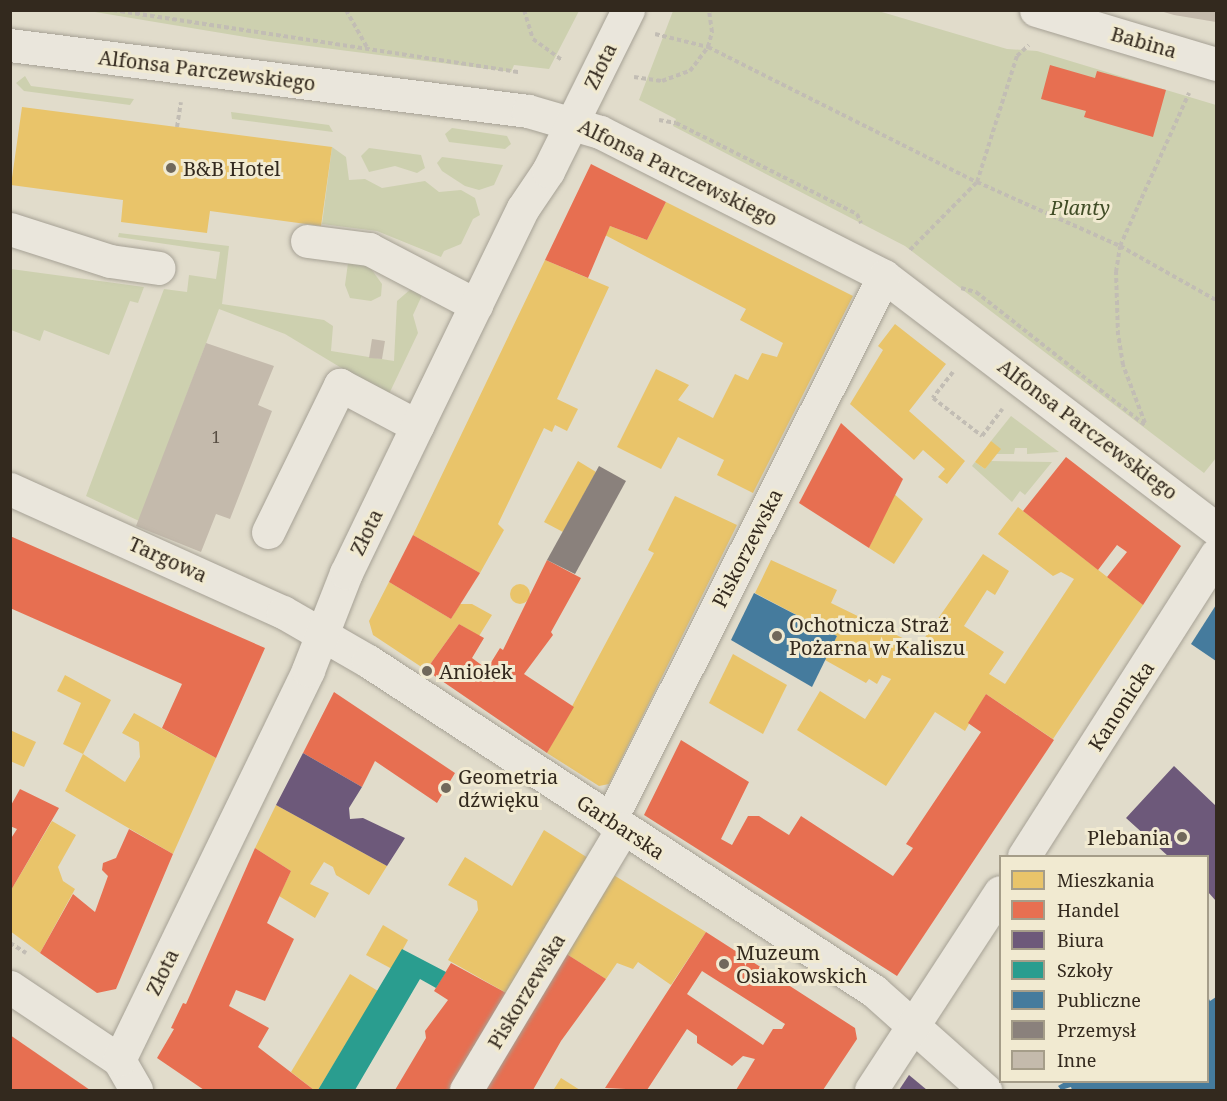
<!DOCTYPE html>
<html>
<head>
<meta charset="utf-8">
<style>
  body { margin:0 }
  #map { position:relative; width:1227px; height:1101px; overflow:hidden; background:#e1dccb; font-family:"Noto Serif",serif }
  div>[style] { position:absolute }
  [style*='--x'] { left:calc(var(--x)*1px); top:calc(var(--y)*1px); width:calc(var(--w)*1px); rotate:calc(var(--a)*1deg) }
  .green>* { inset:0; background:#cdd0af }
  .homes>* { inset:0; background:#e9c46a }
  .round { border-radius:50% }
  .shops>* { inset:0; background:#e76f51 }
  .offices>* { inset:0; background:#6d597a }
  .schools>* { inset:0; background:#2a9d8f }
  .public>* { inset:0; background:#457b9d }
  .industry>* { inset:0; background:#8a817c }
  .building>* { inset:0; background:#c4baac }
  .path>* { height:4px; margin-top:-2px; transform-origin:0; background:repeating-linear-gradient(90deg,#c2bdb4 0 4.5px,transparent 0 7.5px) }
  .roads { filter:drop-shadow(0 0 2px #a6a195) drop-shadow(0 0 2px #a6a195) }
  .minor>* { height:33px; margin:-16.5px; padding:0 16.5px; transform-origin:16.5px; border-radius:16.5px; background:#eae6dc }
  .dots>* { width:16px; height:16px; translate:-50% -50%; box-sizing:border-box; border:3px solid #f1ead1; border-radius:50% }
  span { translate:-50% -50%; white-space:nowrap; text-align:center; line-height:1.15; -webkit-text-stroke:6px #f1ead1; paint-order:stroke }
  .number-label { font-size:16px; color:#574d42 }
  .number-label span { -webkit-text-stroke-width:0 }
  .street-label { font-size:20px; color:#33291e }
  .poi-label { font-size:20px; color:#33291e }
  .left { translate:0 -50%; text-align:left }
  .right { translate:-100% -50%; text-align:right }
  .park-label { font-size:20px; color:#414d27; font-style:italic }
  .frame { position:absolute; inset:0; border:12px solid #33291e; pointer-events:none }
  .legend { position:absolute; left:999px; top:855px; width:210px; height:228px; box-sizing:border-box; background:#f1ead1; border:2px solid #a59d89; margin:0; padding:8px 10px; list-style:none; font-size:18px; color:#33291e }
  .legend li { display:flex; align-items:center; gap:12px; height:30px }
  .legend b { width:30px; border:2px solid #a59d89 }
</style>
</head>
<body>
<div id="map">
  <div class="green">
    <div style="clip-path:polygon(875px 10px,1007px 49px,1037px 51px,1216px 105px,1216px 458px,1204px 473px,905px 246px,673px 126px,676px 119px,639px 100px,673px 11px)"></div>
    <div style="clip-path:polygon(89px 11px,579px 11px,549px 69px,514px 65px,511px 72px,270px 41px)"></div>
    <div style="clip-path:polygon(25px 76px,31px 86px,134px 99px,130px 105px,24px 91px,16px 83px)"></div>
    <div style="clip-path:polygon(231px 112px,329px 125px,333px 132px,232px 119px)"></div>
    <div style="clip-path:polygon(452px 128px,507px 136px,511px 144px,505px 149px,449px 142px,445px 134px)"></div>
    <div style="clip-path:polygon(332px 147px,346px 157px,349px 180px,365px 179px,382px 188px,425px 181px,439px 192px,461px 190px,475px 198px,480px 215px,473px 219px,461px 244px,444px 251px,441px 257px,377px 231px,322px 224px)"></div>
    <div style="clip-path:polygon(369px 148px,421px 155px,425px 168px,417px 173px,395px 166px,369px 172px,361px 156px)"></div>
    <div style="clip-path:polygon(442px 157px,503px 165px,494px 185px,479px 190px,465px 186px,442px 171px,437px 163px)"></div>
    <div style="clip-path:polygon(119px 233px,229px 246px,222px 304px,324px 320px,333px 326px,331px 351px,394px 361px,397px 301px,412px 288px,424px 291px,413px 315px,418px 333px,388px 396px,285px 334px,219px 309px,139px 521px,86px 496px,164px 289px,187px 292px,189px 275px,216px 279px,220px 252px,118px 237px)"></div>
    <div style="clip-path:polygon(306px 251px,369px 266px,382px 284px,381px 296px,371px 301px,350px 298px,345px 285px,348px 263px,305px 258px)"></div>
    <div style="clip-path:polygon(10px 269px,11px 269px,144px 287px,138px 303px,130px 301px,109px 355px,44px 330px,40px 341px,11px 330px)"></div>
    <div style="clip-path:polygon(1011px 416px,1059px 452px,1027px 454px,1027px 448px,1015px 448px,1014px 454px,997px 454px,991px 441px)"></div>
    <div style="clip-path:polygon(990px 461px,1052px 462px,1025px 495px,1020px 491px,1012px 502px,972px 466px,975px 462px,985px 469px)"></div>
  </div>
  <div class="homes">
    <div style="clip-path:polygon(22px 107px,332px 147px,321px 226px,210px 211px,207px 233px,121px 222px,123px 200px,11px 185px)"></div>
    <div style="clip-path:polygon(666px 202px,853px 296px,753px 493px,717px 475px,724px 460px,678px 437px,661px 469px,617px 447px,656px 369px,689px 385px,678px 400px,713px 418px,735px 374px,748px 380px,762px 353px,777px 357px,783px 343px,740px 320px,746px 309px,605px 235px,610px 226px,647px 240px)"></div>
    <div style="clip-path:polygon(545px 260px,609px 287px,557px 399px,578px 409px,567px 431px,555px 425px,552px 432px,544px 428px,498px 524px,504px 530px,480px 573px,413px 535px)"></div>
    <div style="clip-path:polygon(895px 324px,946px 364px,909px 411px,965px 461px,947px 484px,938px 477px,945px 469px,923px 450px,914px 460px,850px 404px,883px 350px,878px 346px)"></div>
    <div style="clip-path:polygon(991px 441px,1001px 449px,985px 469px,975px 462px)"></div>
    <div style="clip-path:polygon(578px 461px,596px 472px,563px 532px,544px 522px)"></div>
    <div style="clip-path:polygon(893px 493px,923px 519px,894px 564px,869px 548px)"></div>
    <div style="clip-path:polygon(675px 496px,737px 525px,609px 784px,599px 786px,547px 753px,654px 553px,648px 550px)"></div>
    <div style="clip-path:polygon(1018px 507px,1143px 605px,1053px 739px,986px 694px,965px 731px,935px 712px,886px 786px,797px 730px,820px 691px,865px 719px,891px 679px,882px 675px,877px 684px,869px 679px,866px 683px,825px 660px,837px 636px,755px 593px,771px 560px,837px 590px,831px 603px,919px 646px,983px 554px,1009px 571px,995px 595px,987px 590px,964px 626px,1004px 652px,989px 674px,1005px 684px,1074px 579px,1061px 572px,1053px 576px,998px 534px)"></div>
    <div style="clip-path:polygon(389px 582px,451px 619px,460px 604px,472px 604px,492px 615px,479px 636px,459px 624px,426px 670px,373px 635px,369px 621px)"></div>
    <div class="round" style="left:510px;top:584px;width:20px;height:20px"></div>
    <div style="clip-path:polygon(733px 654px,787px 685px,763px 734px,709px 703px)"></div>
    <div style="clip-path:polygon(65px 675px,111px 700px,83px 754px,63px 744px,81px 703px,57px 691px)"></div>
    <div style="clip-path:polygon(134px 713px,216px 758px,173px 854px,65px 791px,83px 754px,125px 782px,140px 757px,139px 742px,122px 733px)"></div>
    <div style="clip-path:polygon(10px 730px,36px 742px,24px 767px,10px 761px)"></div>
    <div style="clip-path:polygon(276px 805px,387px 866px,369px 895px,336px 875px,333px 867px,324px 862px,310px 884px,329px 893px,315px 918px,279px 896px,291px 871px,255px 848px)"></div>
    <div style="clip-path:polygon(52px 821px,76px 835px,58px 867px,63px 881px,75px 889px,40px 953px,10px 931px,10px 892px)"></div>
    <div style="clip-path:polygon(544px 830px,588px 858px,508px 994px,448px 960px,478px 910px,477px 901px,448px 885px,465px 857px,512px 886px)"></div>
    <div style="clip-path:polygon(612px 874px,706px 932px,671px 985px,638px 962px,633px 969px,617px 963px,606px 979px,565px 953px)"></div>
    <div style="clip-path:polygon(383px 925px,408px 940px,392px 969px,366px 955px)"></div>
    <div style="clip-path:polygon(350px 974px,378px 991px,318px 1090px,314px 1090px,291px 1072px)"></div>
    <div style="clip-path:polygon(561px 1078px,580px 1090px,554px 1089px)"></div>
  </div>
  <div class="shops">
    <div style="clip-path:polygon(1050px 65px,1095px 78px,1097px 71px,1166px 90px,1153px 137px,1084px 117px,1086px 111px,1041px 99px)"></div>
    <div style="clip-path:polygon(591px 164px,666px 202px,647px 240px,610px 226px,588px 278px,545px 260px)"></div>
    <div style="clip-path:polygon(841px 423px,903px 479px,869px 548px,799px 503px)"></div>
    <div style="clip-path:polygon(1066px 457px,1181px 546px,1143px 605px,1107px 577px,1127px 552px,1117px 545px,1098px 570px,1023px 511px)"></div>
    <div style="clip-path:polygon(413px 535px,480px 573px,451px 619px,389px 582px)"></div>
    <div style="clip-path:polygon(10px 536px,265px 648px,216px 758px,162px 728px,182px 684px,10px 608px)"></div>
    <div style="clip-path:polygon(547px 560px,581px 578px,551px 632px,553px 635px,524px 674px,574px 707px,547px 753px,426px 670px,459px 624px,484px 638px,472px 658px,487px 669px,500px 648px,503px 650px)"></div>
    <div style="clip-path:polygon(334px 692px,455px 773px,437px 803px,375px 761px,362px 787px,303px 753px)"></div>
    <div style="clip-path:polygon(986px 694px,1054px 740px,897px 976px,644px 815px,681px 740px,749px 782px,721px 839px,732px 845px,748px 816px,759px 816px,789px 835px,801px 816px,893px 876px,913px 848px,906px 844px,981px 732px,968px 723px)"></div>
    <div style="clip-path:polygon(20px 789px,59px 808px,10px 892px,10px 840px,17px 829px,10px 826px,10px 807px)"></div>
    <div style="clip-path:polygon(129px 829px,173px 854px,116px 989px,97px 993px,40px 953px,73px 894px,95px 912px,108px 876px,102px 870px,103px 863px,116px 858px)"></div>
    <div style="clip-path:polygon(255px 848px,291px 871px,267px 923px,294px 939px,265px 1001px,236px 990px,229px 1006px,269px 1028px,258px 1047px,314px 1090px,204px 1090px,157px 1058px,174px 1029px,171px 1028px,183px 1003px,186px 1004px)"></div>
    <div style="clip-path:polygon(evenodd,706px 932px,855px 1028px,857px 1039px,823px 1090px,736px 1090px,755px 1059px,743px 1056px,732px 1066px,697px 1043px,697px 1036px,687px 1029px,647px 1090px,605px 1088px,706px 932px,702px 971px,785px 1024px,782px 1029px,773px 1029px,763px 1045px,687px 994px,702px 971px)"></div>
    <div style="clip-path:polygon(565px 953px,606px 979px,561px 1041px,533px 1090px,484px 1090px)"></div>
    <div style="clip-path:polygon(451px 963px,508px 994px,450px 1090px,395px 1090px,426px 1038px,425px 1031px,448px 1000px,434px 991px)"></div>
    <div style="clip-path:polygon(10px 1035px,90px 1090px,10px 1090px)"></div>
  </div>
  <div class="offices">
    <div style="clip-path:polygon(303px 753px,362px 787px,349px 808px,350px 819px,363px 818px,405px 838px,387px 866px,276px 805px)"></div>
    <div style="clip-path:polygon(1174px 766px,1216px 806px,1216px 901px,1208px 892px,1208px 856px,1168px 856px,1126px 818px)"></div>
    <div style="clip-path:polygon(909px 1075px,927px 1090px,899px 1090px)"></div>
  </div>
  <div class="schools">
    <div style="clip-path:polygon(402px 949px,446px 972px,436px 988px,420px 979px,355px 1090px,318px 1090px)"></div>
  </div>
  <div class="public">
    <div style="clip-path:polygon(754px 593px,837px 636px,812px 687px,731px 640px)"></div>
    <div style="clip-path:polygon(1216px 605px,1216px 661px,1191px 644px)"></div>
    <div style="clip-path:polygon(1208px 997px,1210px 1001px,1216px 997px,1216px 1090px,1072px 1090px,1071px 1087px,1061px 1090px,1058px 1086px,1065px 1082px,1208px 1082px)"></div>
  </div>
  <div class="industry">
    <div style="clip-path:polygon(599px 466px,626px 481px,575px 574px,547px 560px)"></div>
  </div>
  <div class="building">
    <div style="clip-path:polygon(1157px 10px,1216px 10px,1216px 22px,1174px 15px)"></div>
    <div style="clip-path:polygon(372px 339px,385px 341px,382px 359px,369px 358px)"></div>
    <div style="clip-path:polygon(206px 343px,274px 366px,258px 405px,272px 411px,230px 519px,216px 514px,201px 552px,136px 526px)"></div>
  </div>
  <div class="path">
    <div style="--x:113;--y:10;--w:411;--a:8.7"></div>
    <div style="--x:346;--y:10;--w:45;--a:60.6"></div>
    <div style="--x:524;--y:10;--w:30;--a:73"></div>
    <div style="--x:533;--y:39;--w:37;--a:36"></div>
    <div style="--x:655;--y:34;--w:55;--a:13.8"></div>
    <div style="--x:708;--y:47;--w:301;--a:26.7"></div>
    <div style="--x:977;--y:182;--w:157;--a:24.1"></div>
    <div style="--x:1120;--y:246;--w:110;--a:29.4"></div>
    <div style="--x:634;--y:77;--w:28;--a:8"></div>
    <div style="--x:662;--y:81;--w:30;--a:-20"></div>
    <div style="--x:690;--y:71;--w:30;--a:-53"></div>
    <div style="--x:708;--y:47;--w:16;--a:-75"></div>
    <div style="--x:712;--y:32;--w:22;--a:-98"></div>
    <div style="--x:659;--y:120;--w:17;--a:10"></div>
    <div style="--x:676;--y:123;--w:203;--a:26.7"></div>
    <div style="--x:857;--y:214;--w:10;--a:66"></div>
    <div style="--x:177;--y:127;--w:25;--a:-81"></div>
    <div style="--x:910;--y:250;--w:95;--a:-45.4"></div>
    <div style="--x:977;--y:182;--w:132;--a:-72.4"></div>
    <div style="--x:1017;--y:56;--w:16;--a:-43"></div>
    <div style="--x:961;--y:288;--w:16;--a:15"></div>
    <div style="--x:976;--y:292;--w:215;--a:38.2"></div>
    <div style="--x:953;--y:372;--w:33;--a:128"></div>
    <div style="--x:933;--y:398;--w:62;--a:37.8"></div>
    <div style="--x:982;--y:436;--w:34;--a:-53"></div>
    <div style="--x:1145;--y:423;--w:62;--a:-110.8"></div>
    <div style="--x:1123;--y:365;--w:30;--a:-99"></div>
    <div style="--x:1118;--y:335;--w:63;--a:-91.8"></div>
    <div style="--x:1116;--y:272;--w:26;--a:-81"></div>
    <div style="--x:1120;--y:246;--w:168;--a:-65.7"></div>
    <div style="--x:10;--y:943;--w:19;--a:32"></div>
  </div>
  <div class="roads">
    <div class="minor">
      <div style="--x:1036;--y:10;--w:188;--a:16.7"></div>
      <div style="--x:10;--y:45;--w:522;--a:7.26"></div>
      <div style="--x:528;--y:111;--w:75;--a:16.3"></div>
      <div style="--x:600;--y:132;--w:318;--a:26.9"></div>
      <div style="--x:884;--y:276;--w:417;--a:37.3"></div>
      <div style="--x:10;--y:229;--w:105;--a:17.7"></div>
      <div style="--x:110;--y:261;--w:49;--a:8.1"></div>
      <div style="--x:307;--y:241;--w:63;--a:7.4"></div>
      <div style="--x:369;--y:249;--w:121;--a:27.6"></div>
      <div style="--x:10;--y:489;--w:299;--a:24.3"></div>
      <div style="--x:283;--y:612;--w:98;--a:30"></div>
      <div style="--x:368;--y:661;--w:604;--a:33.11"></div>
      <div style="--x:874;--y:991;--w:149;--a:41.7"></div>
      <div style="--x:268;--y:532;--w:164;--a:-63.9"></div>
      <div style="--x:340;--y:385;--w:87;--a:28"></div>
      <div style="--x:610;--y:820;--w:609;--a:-63.27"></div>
      <div style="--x:1024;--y:856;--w:357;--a:-57.5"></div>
      <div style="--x:10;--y:987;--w:131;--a:33.8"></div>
      <div style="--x:119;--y:1060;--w:34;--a:60"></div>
      <div style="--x:119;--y:1060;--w:433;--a:-64.1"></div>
      <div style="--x:308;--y:670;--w:104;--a:-68.6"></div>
      <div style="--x:346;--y:573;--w:163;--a:-64.2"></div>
      <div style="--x:417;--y:426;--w:242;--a:-64.1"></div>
      <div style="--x:523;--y:208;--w:45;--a:-56"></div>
      <div style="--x:548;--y:171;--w:180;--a:-63.6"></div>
      <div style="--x:466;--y:1090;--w:304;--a:-59.1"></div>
      <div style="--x:871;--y:1090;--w:236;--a:-56.9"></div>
    </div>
  </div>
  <div class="dots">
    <div style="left:171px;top:168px;background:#70685b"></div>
    <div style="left:777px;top:636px;background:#70685b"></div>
    <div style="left:427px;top:671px;background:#70685b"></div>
    <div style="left:446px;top:788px;background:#70685b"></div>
    <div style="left:1182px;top:837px;background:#70685b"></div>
    <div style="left:724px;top:964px;background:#70685b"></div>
  </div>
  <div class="number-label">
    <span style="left:216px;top:437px">1</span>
  </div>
  <div class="street-label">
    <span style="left:1144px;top:42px;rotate:16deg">Babina</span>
    <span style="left:600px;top:66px;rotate:-64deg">Złota</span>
    <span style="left:207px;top:70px;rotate:7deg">Alfonsa Parczewskiego</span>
    <span style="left:678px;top:172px;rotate:26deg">Alfonsa Parczewskiego</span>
    <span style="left:1088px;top:429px;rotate:37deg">Alfonsa Parczewskiego</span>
    <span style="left:366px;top:532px;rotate:-64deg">Złota</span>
    <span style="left:747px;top:548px;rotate:-63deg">Piskorzewska</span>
    <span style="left:168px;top:559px;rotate:24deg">Targowa</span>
    <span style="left:1121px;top:706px;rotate:-57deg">Kanonicka</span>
    <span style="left:621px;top:827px;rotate:33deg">Garbarska</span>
    <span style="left:162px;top:972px;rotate:-64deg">Złota</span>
    <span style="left:526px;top:991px;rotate:-59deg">Piskorzewska</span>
  </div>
  <div class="poi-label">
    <span class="left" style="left:183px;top:168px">B&amp;B Hotel</span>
    <span class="left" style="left:789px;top:636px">Ochotnicza Straż<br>Pożarna w Kaliszu</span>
    <span class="left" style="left:439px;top:671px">Aniołek</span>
    <span class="left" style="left:458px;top:788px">Geometria<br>dźwięku</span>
    <span class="right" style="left:1170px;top:837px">Plebania</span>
    <span class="left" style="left:736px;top:964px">Muzeum<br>Osiakowskich</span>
  </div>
  <div class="park-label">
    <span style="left:1080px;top:207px">Planty</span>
  </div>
  <div class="frame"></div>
  <ul class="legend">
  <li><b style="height:16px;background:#e9c46a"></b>Mieszkania</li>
  <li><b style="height:16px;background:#e76f51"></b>Handel</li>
  <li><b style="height:16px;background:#6d597a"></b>Biura</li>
  <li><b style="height:16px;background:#2a9d8f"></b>Szkoły</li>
  <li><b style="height:16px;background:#457b9d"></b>Publiczne</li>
  <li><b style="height:16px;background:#8a817c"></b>Przemysł</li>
  <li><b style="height:16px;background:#c4baac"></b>Inne</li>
  </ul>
</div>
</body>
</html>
